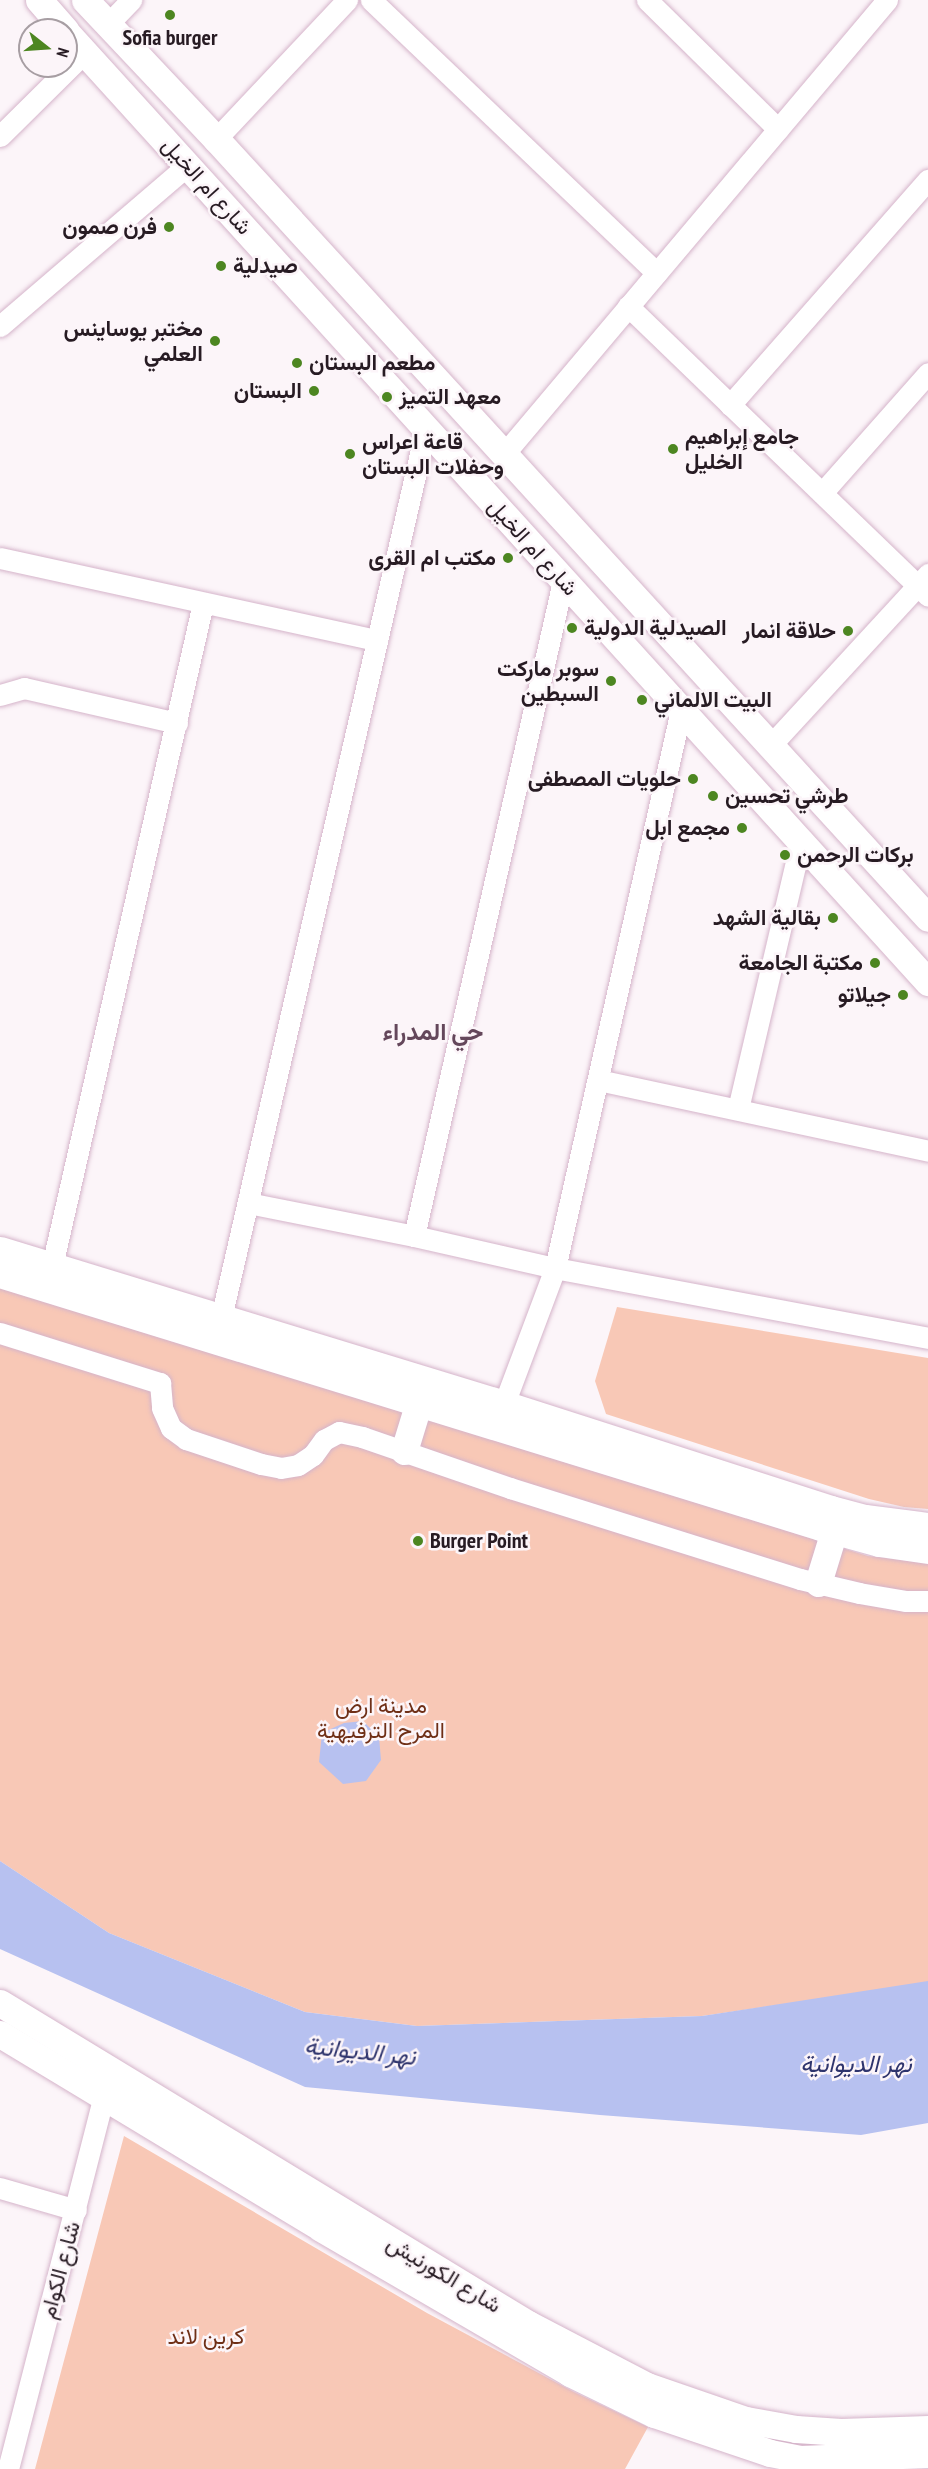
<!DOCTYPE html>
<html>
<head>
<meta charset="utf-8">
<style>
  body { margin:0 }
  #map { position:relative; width:928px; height:2469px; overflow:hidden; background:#fcf5f9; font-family:"PT Sans Narrow",Vazirmatn,sans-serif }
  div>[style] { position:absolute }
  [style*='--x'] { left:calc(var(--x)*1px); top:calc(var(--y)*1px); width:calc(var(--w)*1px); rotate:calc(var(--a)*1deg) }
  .green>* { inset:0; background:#f8c8b6 }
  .water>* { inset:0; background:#b7c1f0 }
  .roads { filter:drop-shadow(0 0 2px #d5b4ca) drop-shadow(0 0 2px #d5b4ca) }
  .minor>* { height:21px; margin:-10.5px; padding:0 10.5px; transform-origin:10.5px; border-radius:10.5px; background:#fff }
  .major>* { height:27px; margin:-13.5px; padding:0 13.5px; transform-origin:13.5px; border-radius:13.5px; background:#fff }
  .dots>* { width:16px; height:16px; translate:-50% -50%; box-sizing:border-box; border:3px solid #fcf5f9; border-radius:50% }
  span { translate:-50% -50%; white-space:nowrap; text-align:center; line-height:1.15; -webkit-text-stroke:5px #fcf5f9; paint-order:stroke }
  .poi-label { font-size:22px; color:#271b23; font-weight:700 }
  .right { translate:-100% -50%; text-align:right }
  .left { translate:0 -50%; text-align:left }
  .street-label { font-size:22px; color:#271b23 }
  .park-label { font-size:22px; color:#6f2f16 }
  .neighbourhood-label { font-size:24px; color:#64475b; font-weight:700 }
  .water-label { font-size:24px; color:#2e346d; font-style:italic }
  .north { position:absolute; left:18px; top:18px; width:60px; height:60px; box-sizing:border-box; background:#fcf5f9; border:2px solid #a79ea3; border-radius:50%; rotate:107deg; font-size:16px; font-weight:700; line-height:24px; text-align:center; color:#271b23 }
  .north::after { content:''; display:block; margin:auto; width:21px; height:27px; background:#4d8621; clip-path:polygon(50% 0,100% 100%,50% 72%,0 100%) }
</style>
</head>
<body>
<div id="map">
  <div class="green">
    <div style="clip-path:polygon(0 1287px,868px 1556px,928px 1563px,928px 1983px,702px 2016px,417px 2026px,305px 2012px,109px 1933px,0 1861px)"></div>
    <div style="clip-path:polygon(617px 1307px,928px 1358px,928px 1509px,904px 1507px,869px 1499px,606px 1414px,595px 1381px)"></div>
    <div style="clip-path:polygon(124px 2136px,427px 2313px,574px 2392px,648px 2427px,625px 2469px,35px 2469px)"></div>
  </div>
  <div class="water">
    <div style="clip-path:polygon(363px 1721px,379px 1737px,381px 1760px,366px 1781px,343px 1784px,319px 1762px,322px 1733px,344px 1723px)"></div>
    <div style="clip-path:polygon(0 1861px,109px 1933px,305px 2012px,417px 2026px,702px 2016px,928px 1981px,928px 2123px,861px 2135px,600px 2115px,305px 2087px,0 1949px)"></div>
  </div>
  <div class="roads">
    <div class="minor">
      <div style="--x:371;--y:0;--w:395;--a:43.7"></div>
      <div style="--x:647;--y:0;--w:184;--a:44.6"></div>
      <div style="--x:107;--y:25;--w:35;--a:-46"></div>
      <div style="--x:0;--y:136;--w:118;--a:-44.7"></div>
      <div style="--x:216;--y:139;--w:191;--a:-46.7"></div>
      <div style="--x:628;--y:306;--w:417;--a:44"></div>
      <div style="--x:0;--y:326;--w:248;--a:-40.6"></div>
      <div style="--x:730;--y:405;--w:300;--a:-48.7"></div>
      <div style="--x:504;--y:454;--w:594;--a:-49.85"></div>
      <div style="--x:822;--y:493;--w:160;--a:-48.5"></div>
      <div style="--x:0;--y:558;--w:386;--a:12.3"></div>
      <div style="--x:0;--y:695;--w:25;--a:-16"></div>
      <div style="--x:24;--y:688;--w:157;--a:12.9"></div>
      <div style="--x:770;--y:746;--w:234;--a:-47.4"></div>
      <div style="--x:598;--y:1080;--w:338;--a:12.1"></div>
      <div style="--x:738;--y:1109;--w:276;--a:-76.8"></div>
      <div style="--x:248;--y:1203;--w:169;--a:11.2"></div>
      <div style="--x:414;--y:1236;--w:145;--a:12.8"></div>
      <div style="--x:555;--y:1268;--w:380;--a:10.6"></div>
      <div style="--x:414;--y:1236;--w:672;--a:-77.18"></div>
      <div style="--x:52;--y:1266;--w:680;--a:-77.17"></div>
      <div style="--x:221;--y:1318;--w:913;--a:-77.03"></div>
      <div style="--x:0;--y:1333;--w:168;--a:17.4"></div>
      <div style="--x:160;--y:1383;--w:25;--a:85"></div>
      <div style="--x:162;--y:1408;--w:22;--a:66"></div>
      <div style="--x:171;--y:1428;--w:19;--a:36"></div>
      <div style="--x:186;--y:1439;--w:79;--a:18.4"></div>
      <div style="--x:261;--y:1464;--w:20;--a:11"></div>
      <div style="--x:281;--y:1468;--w:17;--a:-10"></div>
      <div style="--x:298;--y:1465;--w:18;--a:-34"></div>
      <div style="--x:313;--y:1455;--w:19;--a:-54"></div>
      <div style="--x:324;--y:1440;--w:17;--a:-28"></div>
      <div style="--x:339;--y:1432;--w:24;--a:12"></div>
      <div style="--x:362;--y:1437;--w:157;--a:19"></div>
      <div style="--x:510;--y:1488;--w:304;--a:17.4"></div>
      <div style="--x:800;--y:1579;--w:61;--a:13.3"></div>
      <div style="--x:859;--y:1593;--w:48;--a:9.7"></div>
      <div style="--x:906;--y:1601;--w:22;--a:0"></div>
      <div style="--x:504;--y:1404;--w:145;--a:-69.4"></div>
      <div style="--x:555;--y:1268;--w:572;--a:-77.28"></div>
      <div style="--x:0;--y:2188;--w:79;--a:16.1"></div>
      <div style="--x:8;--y:2469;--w:398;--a:-75.6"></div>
    </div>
    <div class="major">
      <div style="--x:39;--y:0;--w:40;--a:49"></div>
      <div style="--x:85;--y:0;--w:191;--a:46.7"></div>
      <div style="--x:216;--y:139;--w:1055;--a:47.57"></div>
      <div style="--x:66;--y:32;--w:1283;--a:47.78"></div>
      <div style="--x:0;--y:1250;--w:527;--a:16.99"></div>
      <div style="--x:504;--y:1404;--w:343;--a:17.8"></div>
      <div style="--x:831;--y:1509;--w:35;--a:15"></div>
      <div style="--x:865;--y:1518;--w:64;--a:7.2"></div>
      <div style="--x:0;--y:1274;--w:859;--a:17.13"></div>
      <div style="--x:821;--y:1527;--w:60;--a:15.4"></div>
      <div style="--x:879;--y:1543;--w:49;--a:8.1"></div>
      <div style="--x:404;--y:1451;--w:51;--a:-73"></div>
      <div style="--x:818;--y:1583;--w:54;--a:-72.9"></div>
      <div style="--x:0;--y:2003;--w:618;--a:31.3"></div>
      <div style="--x:528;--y:2324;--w:134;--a:27.5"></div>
      <div style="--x:647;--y:2386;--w:105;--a:19"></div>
      <div style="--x:746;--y:2420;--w:51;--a:10.2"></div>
      <div style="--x:796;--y:2429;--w:45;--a:3.8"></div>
      <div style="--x:841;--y:2432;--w:87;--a:-2"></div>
      <div style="--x:0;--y:2034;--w:375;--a:31.1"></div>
      <div style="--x:321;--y:2228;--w:288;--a:30.2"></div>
      <div style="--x:570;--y:2373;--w:93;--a:26"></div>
      <div style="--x:654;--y:2414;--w:122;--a:18.6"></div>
      <div style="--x:770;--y:2453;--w:31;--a:11"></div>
      <div style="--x:800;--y:2459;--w:128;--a:-2.2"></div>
    </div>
  </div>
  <div class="dots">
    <div style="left:170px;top:15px;background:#4d8621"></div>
    <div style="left:169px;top:227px;background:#4d8621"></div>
    <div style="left:221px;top:266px;background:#4d8621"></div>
    <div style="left:215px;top:341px;background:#4d8621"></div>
    <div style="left:297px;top:363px;background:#4d8621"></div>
    <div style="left:314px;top:391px;background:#4d8621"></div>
    <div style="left:387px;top:397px;background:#4d8621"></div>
    <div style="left:673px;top:449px;background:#4d8621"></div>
    <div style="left:350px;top:454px;background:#4d8621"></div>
    <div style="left:508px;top:558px;background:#4d8621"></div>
    <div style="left:572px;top:628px;background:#4d8621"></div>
    <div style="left:848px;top:631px;background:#4d8621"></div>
    <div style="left:611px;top:681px;background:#4d8621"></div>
    <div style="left:642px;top:700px;background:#4d8621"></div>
    <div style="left:693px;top:779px;background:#4d8621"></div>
    <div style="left:713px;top:796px;background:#4d8621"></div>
    <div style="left:742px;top:828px;background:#4d8621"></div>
    <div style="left:785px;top:855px;background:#4d8621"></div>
    <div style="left:833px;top:918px;background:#4d8621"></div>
    <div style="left:875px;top:963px;background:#4d8621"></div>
    <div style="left:903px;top:995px;background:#4d8621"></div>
    <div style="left:418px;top:1541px;background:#4d8621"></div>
  </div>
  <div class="poi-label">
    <span style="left:170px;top:38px">Sofia burger</span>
    <span class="right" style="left:157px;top:227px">فرن صمون</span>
    <span class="left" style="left:233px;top:266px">صيدلية</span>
    <span class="right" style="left:203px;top:341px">مختبر يوساينس<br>العلمي</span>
    <span class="left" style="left:309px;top:363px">مطعم البستان</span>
    <span class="right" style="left:302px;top:391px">البستان</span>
    <span class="left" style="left:399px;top:397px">معهد التميز</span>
    <span class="left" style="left:685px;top:449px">جامع إبراهيم<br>الخليل</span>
    <span class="left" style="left:362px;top:454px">قاعة اعراس<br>وحفلات البستان</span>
    <span class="right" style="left:496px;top:558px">مكتب ام القرى</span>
    <span class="left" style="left:584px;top:628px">الصيدلية الدولية</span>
    <span class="right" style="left:836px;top:631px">حلاقة انمار</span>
    <span class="right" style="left:599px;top:681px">سوبر ماركت<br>السبطين</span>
    <span class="left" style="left:654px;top:700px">البيت الالماني</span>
    <span class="right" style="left:681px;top:779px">حلويات المصطفى</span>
    <span class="left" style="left:725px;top:796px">طرشي تحسين</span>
    <span class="right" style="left:730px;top:828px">مجمع ابل</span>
    <span class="left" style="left:797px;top:855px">بركات الرحمن</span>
    <span class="right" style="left:821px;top:918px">بقالية الشهد</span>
    <span class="right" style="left:863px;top:963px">مكتبة الجامعة</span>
    <span class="right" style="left:891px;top:995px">جيلاتو</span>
    <span class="left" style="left:430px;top:1541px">Burger Point</span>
  </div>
  <div class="street-label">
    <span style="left:207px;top:186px;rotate:48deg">شارع ام الخيل</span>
    <span style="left:533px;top:547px;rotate:48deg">شارع ام الخيل</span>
    <span style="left:60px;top:2270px;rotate:-75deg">شارع الكوام</span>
    <span style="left:444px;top:2274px;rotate:31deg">شارع الكورنيش</span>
  </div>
  <div class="park-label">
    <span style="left:381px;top:1718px">مدينة ارض<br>المرح الترفيهية</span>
    <span style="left:206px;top:2337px">كرين لاند</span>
  </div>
  <div class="neighbourhood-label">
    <span style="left:433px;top:1032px">حي المدراء</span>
  </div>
  <div class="water-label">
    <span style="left:360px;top:2051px;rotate:6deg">نهر الديوانية</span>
    <span style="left:856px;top:2064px">نهر الديوانية</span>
  </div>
  <div class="north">N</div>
</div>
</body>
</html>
